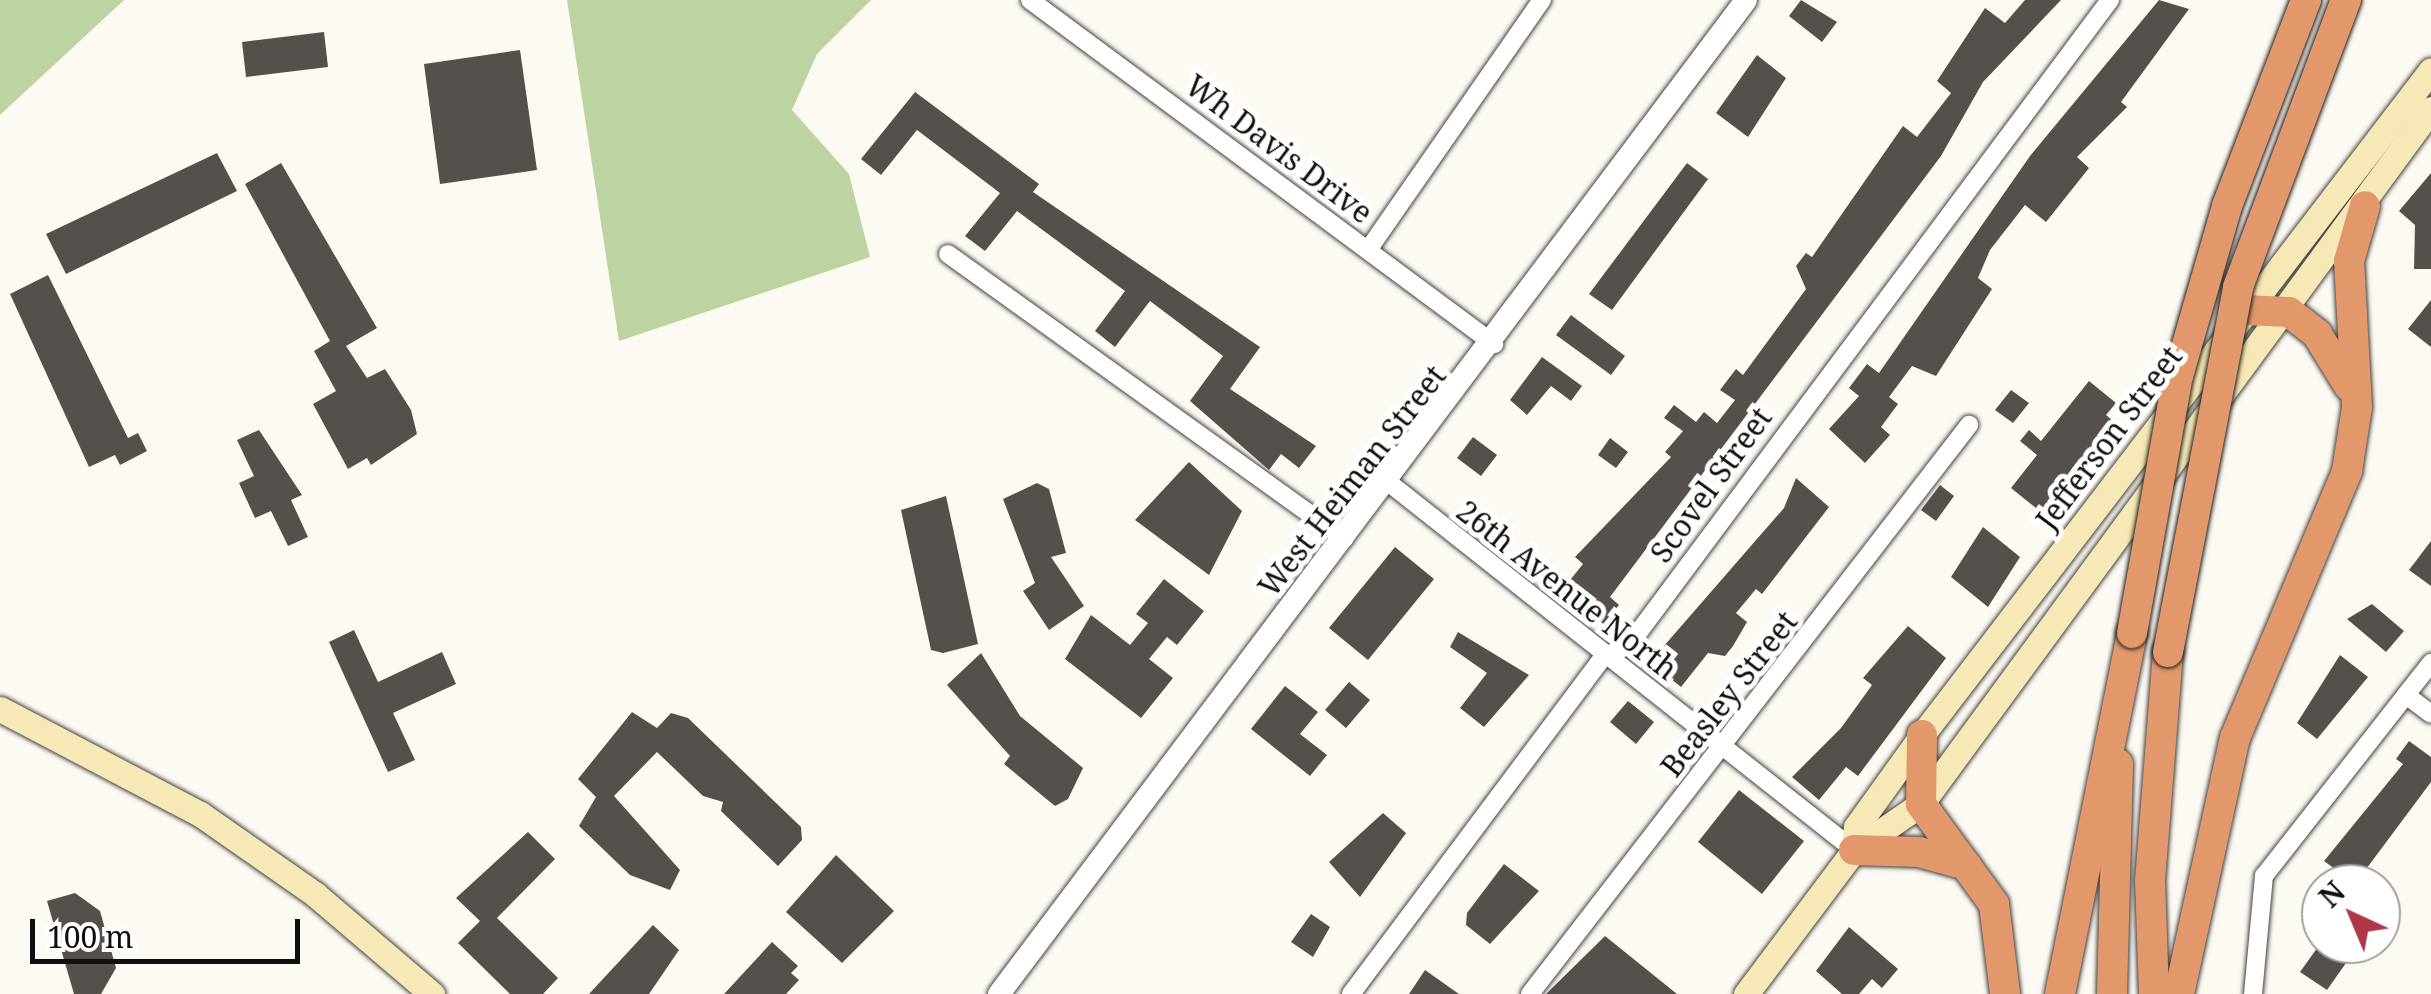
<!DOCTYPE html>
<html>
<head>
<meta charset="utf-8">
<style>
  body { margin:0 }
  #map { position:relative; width:2431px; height:994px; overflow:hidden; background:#fdfaf3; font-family:"Noto Serif",serif }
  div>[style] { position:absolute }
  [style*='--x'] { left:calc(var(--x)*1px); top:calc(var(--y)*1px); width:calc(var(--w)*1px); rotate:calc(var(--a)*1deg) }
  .forest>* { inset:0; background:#bcd4a1 }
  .building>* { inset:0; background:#56504d }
  .roads { filter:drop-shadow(0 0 2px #424242) drop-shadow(0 0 2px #424242) }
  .minor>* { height:18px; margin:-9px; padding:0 9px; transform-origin:9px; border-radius:9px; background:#fff }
  .tertiary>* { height:22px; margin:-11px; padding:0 11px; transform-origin:11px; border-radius:11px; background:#fff }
  .secondary>* { height:25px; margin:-12.5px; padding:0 12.5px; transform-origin:12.5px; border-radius:12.5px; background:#f6e9b5 }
  .motorway>* { height:30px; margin:-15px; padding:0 15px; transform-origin:15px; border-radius:15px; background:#e3986b }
  .bridges { filter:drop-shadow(0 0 2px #202020) drop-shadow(0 0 2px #202020) }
  .motorway-bridge>* { height:30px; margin:-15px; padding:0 15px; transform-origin:15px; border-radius:15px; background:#e3986b }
  span { translate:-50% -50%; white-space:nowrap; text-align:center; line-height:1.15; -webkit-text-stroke:10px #fff; paint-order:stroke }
  .street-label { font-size:30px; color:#0f0f0f }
  .north { position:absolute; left:2301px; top:864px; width:100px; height:100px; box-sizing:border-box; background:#fff; border:2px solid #9f9f9f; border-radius:50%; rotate:316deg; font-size:28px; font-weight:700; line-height:40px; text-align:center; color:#0f0f0f }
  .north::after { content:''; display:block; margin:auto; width:35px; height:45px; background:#af3747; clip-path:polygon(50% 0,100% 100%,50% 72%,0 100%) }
  .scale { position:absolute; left:30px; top:919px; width:270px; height:45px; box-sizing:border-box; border:5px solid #0f0f0f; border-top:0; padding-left:12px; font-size:30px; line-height:35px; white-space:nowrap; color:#0f0f0f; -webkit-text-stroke:8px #fff; paint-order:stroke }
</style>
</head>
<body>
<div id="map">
  <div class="forest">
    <div style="clip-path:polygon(0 0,124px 0,0 115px)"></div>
    <div style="clip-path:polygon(567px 0,871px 0,817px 54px,792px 110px,849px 174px,870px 257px,619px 341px)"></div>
  </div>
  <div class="building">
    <div style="clip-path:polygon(1801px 0,1837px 22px,1822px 42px,1789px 16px)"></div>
    <div style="clip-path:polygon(2025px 0,2061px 0,1983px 82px,1941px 156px,1610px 597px,1619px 605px,1603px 624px,1562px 590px,1583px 564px,1575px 557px,1671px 457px,1665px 452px,1683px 431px,1664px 418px,1674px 405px,1696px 422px,1704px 412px,1717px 423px,1735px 400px,1720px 390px,1736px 369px,1743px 375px,1806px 289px,1796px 266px,1806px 253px,1812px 257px,1903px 126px,1917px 137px,1951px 93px,1937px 81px,1985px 8px,2005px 23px)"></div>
    <div style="clip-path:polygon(2159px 0,2189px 9px,2121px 102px,2127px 107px,2077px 157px,2089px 168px,2046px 222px,2025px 205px,1990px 250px,1978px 278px,1992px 289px,1936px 376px,1912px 366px,1889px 397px,1898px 404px,1881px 427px,1890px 435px,1865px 463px,1829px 429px,1859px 396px,1849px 388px,1867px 364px,1879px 373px,2030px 156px)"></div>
    <div style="clip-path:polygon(324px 32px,328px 67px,246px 77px,242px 42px)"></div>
    <div style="clip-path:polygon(520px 50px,537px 170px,440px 184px,424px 64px)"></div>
    <div style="clip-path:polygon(1757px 55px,1786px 78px,1748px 137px,1716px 113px)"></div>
    <div style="clip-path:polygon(915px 92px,1039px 184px,1033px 192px,1260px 347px,1230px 389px,1316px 446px,1299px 468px,1281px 454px,1269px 470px,1190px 401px,1223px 356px,1150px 301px,1115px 347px,1095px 331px,1125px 291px,1017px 211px,985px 251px,965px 236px,1000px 193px,917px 130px,881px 175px,861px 159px)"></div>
    <div style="clip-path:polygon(217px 153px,237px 191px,66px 274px,46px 234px)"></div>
    <div style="clip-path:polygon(281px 163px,377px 328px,346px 346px,367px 378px,385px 369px,411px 410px,417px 434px,371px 465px,367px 458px,348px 469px,313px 404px,336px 391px,314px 351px,330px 341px,245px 184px)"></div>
    <div style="clip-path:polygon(1687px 163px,1708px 179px,1612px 310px,1589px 294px)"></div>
    <div style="clip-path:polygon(2431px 173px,2431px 269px,2414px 269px,2415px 225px,2399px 211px)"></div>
    <div style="clip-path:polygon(48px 275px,128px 438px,138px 433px,147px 451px,120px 465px,115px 455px,89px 467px,10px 294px)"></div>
    <div style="clip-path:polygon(2431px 300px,2431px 347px,2408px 329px)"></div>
    <div style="clip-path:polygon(1571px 315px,1625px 356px,1611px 375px,1556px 335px)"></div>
    <div style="clip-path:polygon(1542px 357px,1582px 386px,1571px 401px,1551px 386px,1527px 415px,1510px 400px)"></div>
    <div style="clip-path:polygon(2089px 381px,2116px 403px,2106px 415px,2123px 429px,2046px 516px,2011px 488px,2037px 455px,2020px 441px,2029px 430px,2041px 441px)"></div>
    <div style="clip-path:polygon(2011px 390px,2029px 403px,2013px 423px,1995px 410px)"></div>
    <div style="clip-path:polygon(259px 430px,302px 495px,291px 500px,308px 537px,288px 546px,271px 511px,255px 518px,239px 483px,254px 476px,237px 440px)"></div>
    <div style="clip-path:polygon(1473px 437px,1497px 455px,1481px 476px,1457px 458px)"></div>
    <div style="clip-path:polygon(1610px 438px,1628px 452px,1616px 468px,1598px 455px)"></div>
    <div style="clip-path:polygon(1189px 462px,1242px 511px,1209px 575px,1135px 520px)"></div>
    <div style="clip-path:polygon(1796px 478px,1829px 507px,1762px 594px,1756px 589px,1736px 613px,1747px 622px,1733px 646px,1725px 656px,1708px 653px,1681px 687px,1650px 662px,1784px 508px)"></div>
    <div style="clip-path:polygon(1037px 483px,1049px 489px,1066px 553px,1051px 557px,1084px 606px,1049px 630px,1023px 591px,1035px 583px,1003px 499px)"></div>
    <div style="clip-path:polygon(1940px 485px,1954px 496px,1936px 521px,1921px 510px)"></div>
    <div style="clip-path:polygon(946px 496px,978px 644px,943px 653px,931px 650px,901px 510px)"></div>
    <div style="clip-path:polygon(1983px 527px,2020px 557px,1988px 607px,1951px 577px)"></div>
    <div style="clip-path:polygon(2431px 541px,2431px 586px,2409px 570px)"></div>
    <div style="clip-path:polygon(1395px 547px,1434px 579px,1368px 660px,1329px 628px)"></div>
    <div style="clip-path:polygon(1164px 579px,1204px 611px,1177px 645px,1167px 637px,1149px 659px,1173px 678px,1141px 718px,1065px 659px,1091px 615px,1130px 645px,1148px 623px,1136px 614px)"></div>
    <div style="clip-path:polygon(2372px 604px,2404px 631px,2386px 652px,2347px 619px)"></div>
    <div style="clip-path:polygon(1908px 626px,1946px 658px,1858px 776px,1846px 767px,1819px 800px,1792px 777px,1841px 728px,1872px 685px,1863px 678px)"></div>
    <div style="clip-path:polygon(354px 630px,378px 682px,442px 652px,456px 684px,393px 713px,415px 760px,388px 772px,329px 642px)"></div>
    <div style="clip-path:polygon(1458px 632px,1529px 675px,1484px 727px,1460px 708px,1487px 673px,1450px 647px)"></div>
    <div style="clip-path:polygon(981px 653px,1020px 716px,1083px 768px,1068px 799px,1055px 806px,1004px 764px,1010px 756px,947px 685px)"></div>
    <div style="clip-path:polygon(2340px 655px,2368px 677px,2317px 739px,2297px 723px)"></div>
    <div style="clip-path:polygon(1349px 682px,1370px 700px,1346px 728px,1325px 710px)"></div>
    <div style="clip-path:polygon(1285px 686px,1318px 712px,1300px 734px,1327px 755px,1310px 776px,1251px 729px)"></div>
    <div style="clip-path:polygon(1628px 701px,1654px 722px,1636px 744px,1610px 722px)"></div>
    <div style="clip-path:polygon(632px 712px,657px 728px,671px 713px,688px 718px,801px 827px,802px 840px,778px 866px,721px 811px,723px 802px,703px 796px,657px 752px,614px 796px,680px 870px,670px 890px,630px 875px,579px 826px,596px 797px,578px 779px)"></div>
    <div style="clip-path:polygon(2409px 741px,2431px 757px,2431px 782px,2355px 884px,2324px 861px,2403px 764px,2396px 759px)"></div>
    <div style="clip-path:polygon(1739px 790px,1804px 841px,1762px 894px,1698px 842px)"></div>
    <div style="clip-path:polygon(1383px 813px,1406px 833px,1360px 897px,1329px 862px)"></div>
    <div style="clip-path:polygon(528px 832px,555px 859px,497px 918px,558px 978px,543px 994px,510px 994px,458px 943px,480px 921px,456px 898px)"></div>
    <div style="clip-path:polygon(836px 855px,894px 911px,842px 963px,786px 912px)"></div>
    <div style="clip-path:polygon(1504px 864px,1539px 891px,1490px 944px,1466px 925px,1467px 913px)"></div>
    <div style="clip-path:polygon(75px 893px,100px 911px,116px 968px,101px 994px,74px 994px,47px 901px)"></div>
    <div style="clip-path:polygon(1311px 914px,1330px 927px,1313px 957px,1291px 942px)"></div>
    <div style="clip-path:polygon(653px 925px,679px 950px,649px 994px,589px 994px)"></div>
    <div style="clip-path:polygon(1849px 927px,1898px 969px,1882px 988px,1872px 979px,1859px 994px,1842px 994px,1816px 971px)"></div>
    <div style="clip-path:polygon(1605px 936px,1677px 994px,1546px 994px)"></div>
    <div style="clip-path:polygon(772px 942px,798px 966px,791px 973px,799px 980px,786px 994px,724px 994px)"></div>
    <div style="clip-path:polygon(2320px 944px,2353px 953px,2327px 990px,2300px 972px)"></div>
    <div style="clip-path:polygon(1425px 970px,1459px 994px,1409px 994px)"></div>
  </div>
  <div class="roads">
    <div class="minor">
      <div style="--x:1030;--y:0;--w:578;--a:36.55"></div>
      <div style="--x:1368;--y:250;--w:305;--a:-55.2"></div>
      <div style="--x:948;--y:254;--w:488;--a:35.7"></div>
      <div style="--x:1388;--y:482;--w:594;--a:38.3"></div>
      <div style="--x:2406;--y:695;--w:31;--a:37"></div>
      <div style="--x:1351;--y:994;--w:419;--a:-53.2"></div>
      <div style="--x:1602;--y:658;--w:30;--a:-26"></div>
      <div style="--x:1629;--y:645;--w:805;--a:-53.29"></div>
      <div style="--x:1530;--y:994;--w:719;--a:-52.35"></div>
      <div style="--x:2253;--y:994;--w:119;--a:-84.7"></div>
      <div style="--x:2264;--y:876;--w:271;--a:-51.9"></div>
    </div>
    <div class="tertiary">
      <div style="--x:999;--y:994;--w:1243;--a:-53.07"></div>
    </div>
    <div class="secondary">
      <div style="--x:0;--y:709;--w:226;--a:27.7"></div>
      <div style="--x:200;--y:814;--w:141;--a:34.9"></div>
      <div style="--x:316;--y:895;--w:153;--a:40.5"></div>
      <div style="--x:1854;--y:850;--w:81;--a:-34.5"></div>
      <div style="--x:1921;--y:804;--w:862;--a:-53.73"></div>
      <div style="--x:1746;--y:994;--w:180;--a:-53.1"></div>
      <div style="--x:1854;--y:850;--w:23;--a:-85"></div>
      <div style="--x:1856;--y:827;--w:113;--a:-54.3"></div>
      <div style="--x:1922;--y:735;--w:837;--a:-52.57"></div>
    </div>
    <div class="motorway">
      <div style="--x:2245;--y:310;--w:44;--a:2.6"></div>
      <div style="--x:2289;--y:312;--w:36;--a:38"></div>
      <div style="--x:2317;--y:334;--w:61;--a:58.4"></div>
      <div style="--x:1922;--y:735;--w:69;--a:90.8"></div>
      <div style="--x:1921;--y:804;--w:124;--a:53.9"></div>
      <div style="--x:1994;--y:904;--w:91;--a:83"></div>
      <div style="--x:1854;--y:850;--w:65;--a:1.8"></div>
      <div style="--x:1919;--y:852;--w:49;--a:15.5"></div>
      <div style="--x:2060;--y:994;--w:368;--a:-78.7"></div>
      <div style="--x:2112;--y:994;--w:230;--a:-88.5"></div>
      <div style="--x:2154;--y:994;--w:113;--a:-92"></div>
      <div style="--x:2150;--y:881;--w:230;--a:-85.5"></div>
      <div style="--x:2179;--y:994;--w:262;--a:-77.7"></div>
      <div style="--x:2235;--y:738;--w:290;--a:-67.2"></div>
      <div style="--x:2347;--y:471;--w:65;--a:-81.1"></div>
      <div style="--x:2357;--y:407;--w:146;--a:-93.1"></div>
      <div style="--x:2349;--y:261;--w:57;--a:-73.8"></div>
    </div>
  </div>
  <div class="bridges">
    <div class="motorway-bridge">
      <div style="--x:2132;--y:633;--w:261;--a:-79.9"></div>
      <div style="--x:2178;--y:376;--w:177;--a:-73.9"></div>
      <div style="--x:2227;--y:206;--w:221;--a:-69"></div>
      <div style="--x:2168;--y:652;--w:372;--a:-79.1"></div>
      <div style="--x:2238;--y:287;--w:307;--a:-69.4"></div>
    </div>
  </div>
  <div class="street-label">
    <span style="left:1279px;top:149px;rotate:37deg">Wh Davis Drive</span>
    <span style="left:2109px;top:438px;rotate:-53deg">Jefferson Street</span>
    <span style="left:1352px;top:481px;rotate:-52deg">West Heiman Street</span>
    <span style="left:1711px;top:485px;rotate:-54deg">Scovel Street</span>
    <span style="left:1567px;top:590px;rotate:38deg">26th Avenue North</span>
    <span style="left:1729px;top:694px;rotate:-52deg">Beasley Street</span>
  </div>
  <div class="north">N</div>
  <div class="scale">100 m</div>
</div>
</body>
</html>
